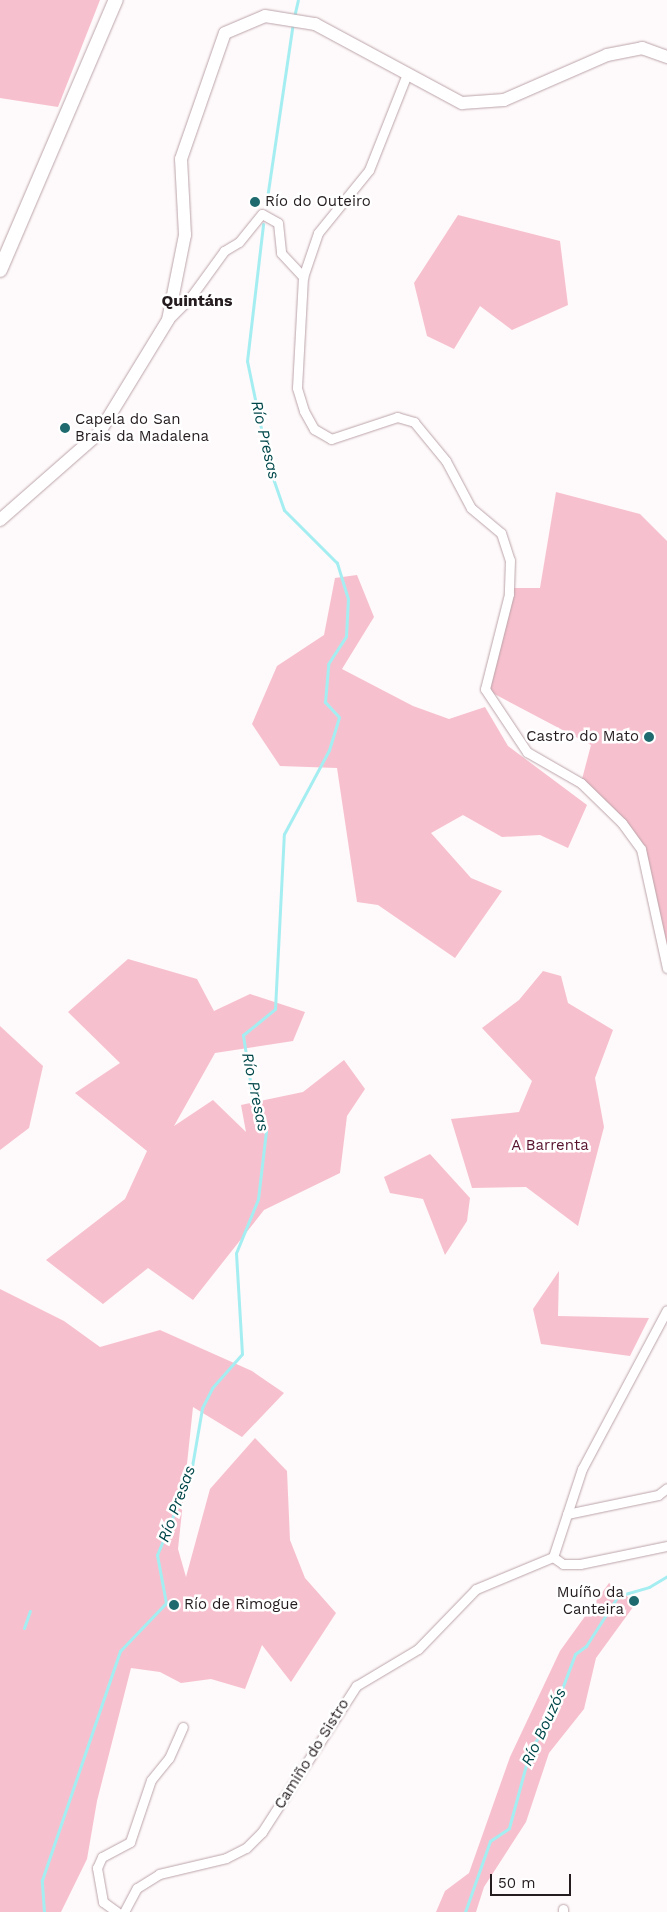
<!DOCTYPE html>
<html>
<head>
<meta charset="utf-8">
<style>
  body { margin:0 }
  #map { position:relative; width:667px; height:1912px; overflow:hidden; background:#fef9fa; font-family:"Work Sans",sans-serif }
  div>[style] { position:absolute }
  [style*='--x'] { left:calc(var(--x)*1px); top:calc(var(--y)*1px); width:calc(var(--w)*1px); rotate:calc(var(--a)*1deg) }
  .green>* { inset:0; background:#f7c0ce }
  .stream>* { height:3px; margin:-1.5px; padding:0 1.5px; transform-origin:1.5px; border-radius:1.5px; background:#a4eef2 }
  .roads { filter:drop-shadow(0 0 1px #bba4aa) drop-shadow(0 0 1px #bba4aa) }
  .street>* { height:9px; margin:-4.5px; padding:0 4.5px; transform-origin:4.5px; border-radius:4.5px; background:#fff }
  .secondary>* { height:12px; margin:-6px; padding:0 6px; transform-origin:6px; border-radius:6px; background:#fff }
  .primary>* { height:14px; margin:-7px; padding:0 7px; transform-origin:7px; border-radius:7px; background:#fff }
  .dots>* { width:14px; height:14px; translate:-50% -50%; box-sizing:border-box; border:2px solid #fff; border-radius:50% }
  span { translate:-50% -50%; white-space:nowrap; text-align:center; line-height:1.15; -webkit-text-stroke:5px #fff; paint-order:stroke }
  .poi-label { font-size:15px; color:#241c1e }
  .left { translate:0 -50%; text-align:left }
  .right { translate:-100% -50%; text-align:right }
  .park-label { font-size:15px; color:#57122d }
  .street-label { font-size:15px; color:#241c1e }
  .neighbourhood-label { font-size:16px; color:#241c1e; font-weight:700 }
  .water-label { font-size:16px; color:#00474a; font-style:italic }
  .scale { position:absolute; left:490px; top:1874px; width:81px; height:22px; box-sizing:border-box; border:2px solid #241c1e; border-top:0; padding-left:6px; font-size:15px; line-height:18px; white-space:nowrap; color:#241c1e; -webkit-text-stroke:4px #fff; paint-order:stroke }
</style>
</head>
<body>
<div id="map">
  <div class="green">
    <div style="clip-path:polygon(0 0,100px 0,58px 107px,0 98px)"></div>
    <div style="clip-path:polygon(458px 215px,560px 241px,568px 305px,512px 330px,480px 306px,454px 349px,427px 336px,414px 283px)"></div>
    <div style="clip-path:polygon(556px 492px,640px 514px,667px 541px,667px 968px,641px 849px,581px 783px,591px 745px,485px 689px,509px 588px,540px 588px)"></div>
    <div style="clip-path:polygon(357px 575px,374px 617px,342px 669px,413px 706px,449px 719px,485px 707px,508px 746px,587px 805px,568px 848px,540px 835px,502px 837px,463px 815px,431px 833px,471px 878px,502px 891px,455px 958px,378px 905px,357px 902px,337px 768px,280px 766px,252px 724px,277px 666px,324px 635px,335px 578px)"></div>
    <div style="clip-path:polygon(128px 959px,197px 979px,214px 1011px,250px 994px,305px 1012px,293px 1041px,215px 1053px,174px 1126px,213px 1100px,246px 1132px,241px 1105px,303px 1092px,344px 1060px,365px 1089px,347px 1116px,340px 1173px,264px 1210px,193px 1300px,148px 1268px,103px 1304px,46px 1260px,125px 1199px,147px 1151px,75px 1093px,120px 1063px,68px 1012px)"></div>
    <div style="clip-path:polygon(543px 971px,561px 976px,568px 1003px,613px 1030px,595px 1078px,604px 1127px,578px 1226px,526px 1187px,472px 1188px,451px 1119px,519px 1112px,532px 1081px,482px 1028px,519px 1000px)"></div>
    <div style="clip-path:polygon(0 1026px,43px 1066px,29px 1128px,0 1150px)"></div>
    <div style="clip-path:polygon(430px 1154px,470px 1198px,467px 1221px,445px 1255px,423px 1199px,390px 1193px,384px 1177px)"></div>
    <div style="clip-path:polygon(559px 1271px,558px 1316px,649px 1318px,630px 1356px,541px 1344px,533px 1309px)"></div>
    <div style="clip-path:polygon(0 1289px,64px 1321px,100px 1347px,160px 1330px,252px 1371px,284px 1393px,242px 1437px,193px 1407px,178px 1549px,186px 1577px,210px 1489px,255px 1438px,287px 1471px,290px 1540px,305px 1578px,336px 1613px,291px 1682px,262px 1645px,245px 1689px,211px 1679px,181px 1683px,160px 1672px,131px 1668px,97px 1801px,87px 1859px,61px 1912px,0 1912px)"></div>
    <div style="clip-path:polygon(609px 1583px,636px 1603px,596px 1658px,584px 1709px,549px 1753px,526px 1822px,484px 1887px,476px 1912px,436px 1912px,445px 1891px,469px 1873px,510px 1757px,560px 1651px)"></div>
  </div>
  <div class="stream">
    <div style="--x:294;--y:17;--w:17;--a:-77"></div>
    <div style="--x:266;--y:205;--w:184;--a:-81.6"></div>
    <div style="--x:24;--y:1628;--w:18;--a:-71"></div>
    <div style="--x:44;--y:1912;--w:32;--a:-94"></div>
    <div style="--x:42;--y:1880;--w:242;--a:-71.2"></div>
    <div style="--x:120;--y:1651;--w:66;--a:-46.2"></div>
    <div style="--x:166;--y:1603;--w:49;--a:-100.6"></div>
    <div style="--x:157;--y:1555;--w:90;--a:-67.7"></div>
    <div style="--x:191;--y:1472;--w:65;--a:-80.2"></div>
    <div style="--x:202;--y:1408;--w:22;--a:-63"></div>
    <div style="--x:212;--y:1388;--w:45;--a:-48.6"></div>
    <div style="--x:242;--y:1354;--w:101;--a:-93.4"></div>
    <div style="--x:236;--y:1253;--w:58;--a:-67.8"></div>
    <div style="--x:258;--y:1199;--w:68;--a:-83.3"></div>
    <div style="--x:266;--y:1131;--w:40;--a:-111"></div>
    <div style="--x:252;--y:1094;--w:60;--a:-98.7"></div>
    <div style="--x:243;--y:1035;--w:41;--a:-39.1"></div>
    <div style="--x:275;--y:1009;--w:175;--a:-87.1"></div>
    <div style="--x:284;--y:834;--w:95;--a:-61.8"></div>
    <div style="--x:329;--y:750;--w:34;--a:-73"></div>
    <div style="--x:339;--y:717;--w:21;--a:-133"></div>
    <div style="--x:325;--y:702;--w:38;--a:-85"></div>
    <div style="--x:328;--y:664;--w:33;--a:-57"></div>
    <div style="--x:346;--y:636;--w:37;--a:-87"></div>
    <div style="--x:348;--y:599;--w:38;--a:-107"></div>
    <div style="--x:337;--y:563;--w:75;--a:-135"></div>
    <div style="--x:284;--y:510;--w:46;--a:-109.2"></div>
    <div style="--x:269;--y:467;--w:108;--a:-101.7"></div>
    <div style="--x:247;--y:361;--w:138;--a:-83.3"></div>
    <div style="--x:465;--y:1912;--w:75;--a:-70.6"></div>
    <div style="--x:490;--y:1841;--w:23;--a:-34"></div>
    <div style="--x:509;--y:1828;--w:81;--a:-74.9"></div>
    <div style="--x:530;--y:1750;--w:38;--a:-57"></div>
    <div style="--x:551;--y:1718;--w:68;--a:-69.4"></div>
    <div style="--x:575;--y:1654;--w:14;--a:-36"></div>
    <div style="--x:586;--y:1646;--w:59;--a:-57.4"></div>
    <div style="--x:618;--y:1596;--w:32;--a:-16"></div>
    <div style="--x:649;--y:1587;--w:21;--a:-31"></div>
  </div>
  <div class="roads">
    <div class="street">
      <div style="--x:407;--y:74;--w:103;--a:111.6"></div>
      <div style="--x:369;--y:170;--w:81;--a:129"></div>
      <div style="--x:318;--y:233;--w:46;--a:108.8"></div>
      <div style="--x:303;--y:277;--w:111;--a:93.1"></div>
      <div style="--x:297;--y:388;--w:24;--a:73"></div>
      <div style="--x:304;--y:411;--w:21;--a:61"></div>
      <div style="--x:314;--y:429;--w:20;--a:30"></div>
      <div style="--x:331;--y:439;--w:70;--a:-18.4"></div>
      <div style="--x:397;--y:417;--w:18;--a:16"></div>
      <div style="--x:414;--y:422;--w:50;--a:50.6"></div>
      <div style="--x:446;--y:461;--w:53;--a:62"></div>
      <div style="--x:471;--y:508;--w:39;--a:40"></div>
      <div style="--x:501;--y:533;--w:28;--a:72"></div>
      <div style="--x:510;--y:560;--w:34;--a:92"></div>
      <div style="--x:509;--y:594;--w:98;--a:104.2"></div>
      <div style="--x:485;--y:689;--w:76;--a:56.3"></div>
      <div style="--x:527;--y:752;--w:62;--a:29.9"></div>
      <div style="--x:581;--y:783;--w:57;--a:44.3"></div>
      <div style="--x:622;--y:823;--w:32;--a:54"></div>
      <div style="--x:641;--y:849;--w:122;--a:77.7"></div>
      <div style="--x:168;--y:320;--w:31;--a:-45"></div>
      <div style="--x:190;--y:298;--w:58;--a:-54.1"></div>
      <div style="--x:224;--y:251;--w:17;--a:-31"></div>
      <div style="--x:239;--y:242;--w:36;--a:-51"></div>
      <div style="--x:262;--y:214;--w:18;--a:29"></div>
      <div style="--x:278;--y:223;--w:30;--a:84"></div>
      <div style="--x:281;--y:253;--w:33;--a:47"></div>
      <div style="--x:567;--y:1514;--w:93;--a:-11.8"></div>
      <div style="--x:658;--y:1495;--w:11;--a:-38"></div>
      <div style="--x:553;--y:1557;--w:93;--a:-71.8"></div>
      <div style="--x:582;--y:1469;--w:180;--a:-61.9"></div>
      <div style="--x:553;--y:1557;--w:12;--a:35"></div>
      <div style="--x:563;--y:1564;--w:17;--a:0"></div>
      <div style="--x:580;--y:1564;--w:89;--a:-11.7"></div>
      <div style="--x:117;--y:1912;--w:17;--a:-144"></div>
      <div style="--x:103;--y:1902;--w:35;--a:-100"></div>
      <div style="--x:97;--y:1868;--w:12;--a:-66"></div>
      <div style="--x:102;--y:1857;--w:32;--a:-28"></div>
      <div style="--x:130;--y:1842;--w:65;--a:-71.3"></div>
      <div style="--x:151;--y:1780;--w:28;--a:-51"></div>
      <div style="--x:169;--y:1758;--w:34;--a:-66"></div>
      <div style="--x:124;--y:1912;--w:27;--a:-62"></div>
      <div style="--x:137;--y:1888;--w:26;--a:-32"></div>
      <div style="--x:159;--y:1874;--w:69;--a:-13.4"></div>
      <div style="--x:226;--y:1858;--w:22;--a:-27"></div>
      <div style="--x:246;--y:1848;--w:23;--a:-45"></div>
      <div style="--x:262;--y:1832;--w:174;--a:-57.2"></div>
      <div style="--x:356;--y:1686;--w:72;--a:-30.8"></div>
      <div style="--x:418;--y:1649;--w:83;--a:-46"></div>
      <div style="--x:476;--y:1589;--w:83;--a:-22.6"></div>
      <div style="--x:563;--y:1912;--w:3;--a:-90"></div>
    </div>
    <div class="secondary">
      <div style="--x:0;--y:520;--w:132;--a:-41.3"></div>
      <div style="--x:99;--y:433;--w:132;--a:-58.6"></div>
      <div style="--x:168;--y:320;--w:87;--a:-78.7"></div>
      <div style="--x:185;--y:235;--w:76;--a:-93"></div>
      <div style="--x:181;--y:159;--w:133;--a:-70.8"></div>
      <div style="--x:225;--y:33;--w:43;--a:-23"></div>
      <div style="--x:265;--y:16;--w:51;--a:9.1"></div>
      <div style="--x:315;--y:24;--w:167;--a:28.3"></div>
      <div style="--x:462;--y:103;--w:42;--a:-4.1"></div>
      <div style="--x:504;--y:100;--w:112;--a:-23.6"></div>
      <div style="--x:607;--y:55;--w:36;--a:-11"></div>
      <div style="--x:642;--y:48;--w:27;--a:20"></div>
    </div>
    <div class="primary">
      <div style="--x:0;--y:270;--w:294;--a:-66.8"></div>
    </div>
  </div>
  <div class="dots">
    <div style="left:255px;top:202px;background:#1e6a6e"></div>
    <div style="left:65px;top:428px;background:#1e6a6e"></div>
    <div style="left:649px;top:737px;background:#1e6a6e"></div>
    <div style="left:634px;top:1601px;background:#1e6a6e"></div>
    <div style="left:174px;top:1605px;background:#1e6a6e"></div>
  </div>
  <div class="poi-label">
    <span class="left" style="left:265px;top:202px">Río do Outeiro</span>
    <span class="left" style="left:75px;top:428px">Capela do San<br>Brais da Madalena</span>
    <span class="right" style="left:639px;top:737px">Castro do Mato</span>
    <span class="right" style="left:624px;top:1601px">Muíño da<br>Canteira</span>
    <span class="left" style="left:184px;top:1605px">Río de Rimogue</span>
  </div>
  <div class="park-label">
    <span style="left:550px;top:1146px">A Barrenta</span>
  </div>
  <div class="street-label">
    <span style="left:312px;top:1754px;rotate:-58deg">Camiño do Sistro</span>
  </div>
  <div class="neighbourhood-label">
    <span style="left:197px;top:301px">Quintáns</span>
  </div>
  <div class="water-label">
    <span style="left:265px;top:440px;rotate:77deg">Río Presas</span>
    <span style="left:255px;top:1092px;rotate:78deg">Río Presas</span>
    <span style="left:177px;top:1504px;rotate:-70deg">Río Presas</span>
    <span style="left:544px;top:1727px;rotate:-65deg">Río Bouzós</span>
  </div>
  <div class="scale">50 m</div>
</div>
</body>
</html>
